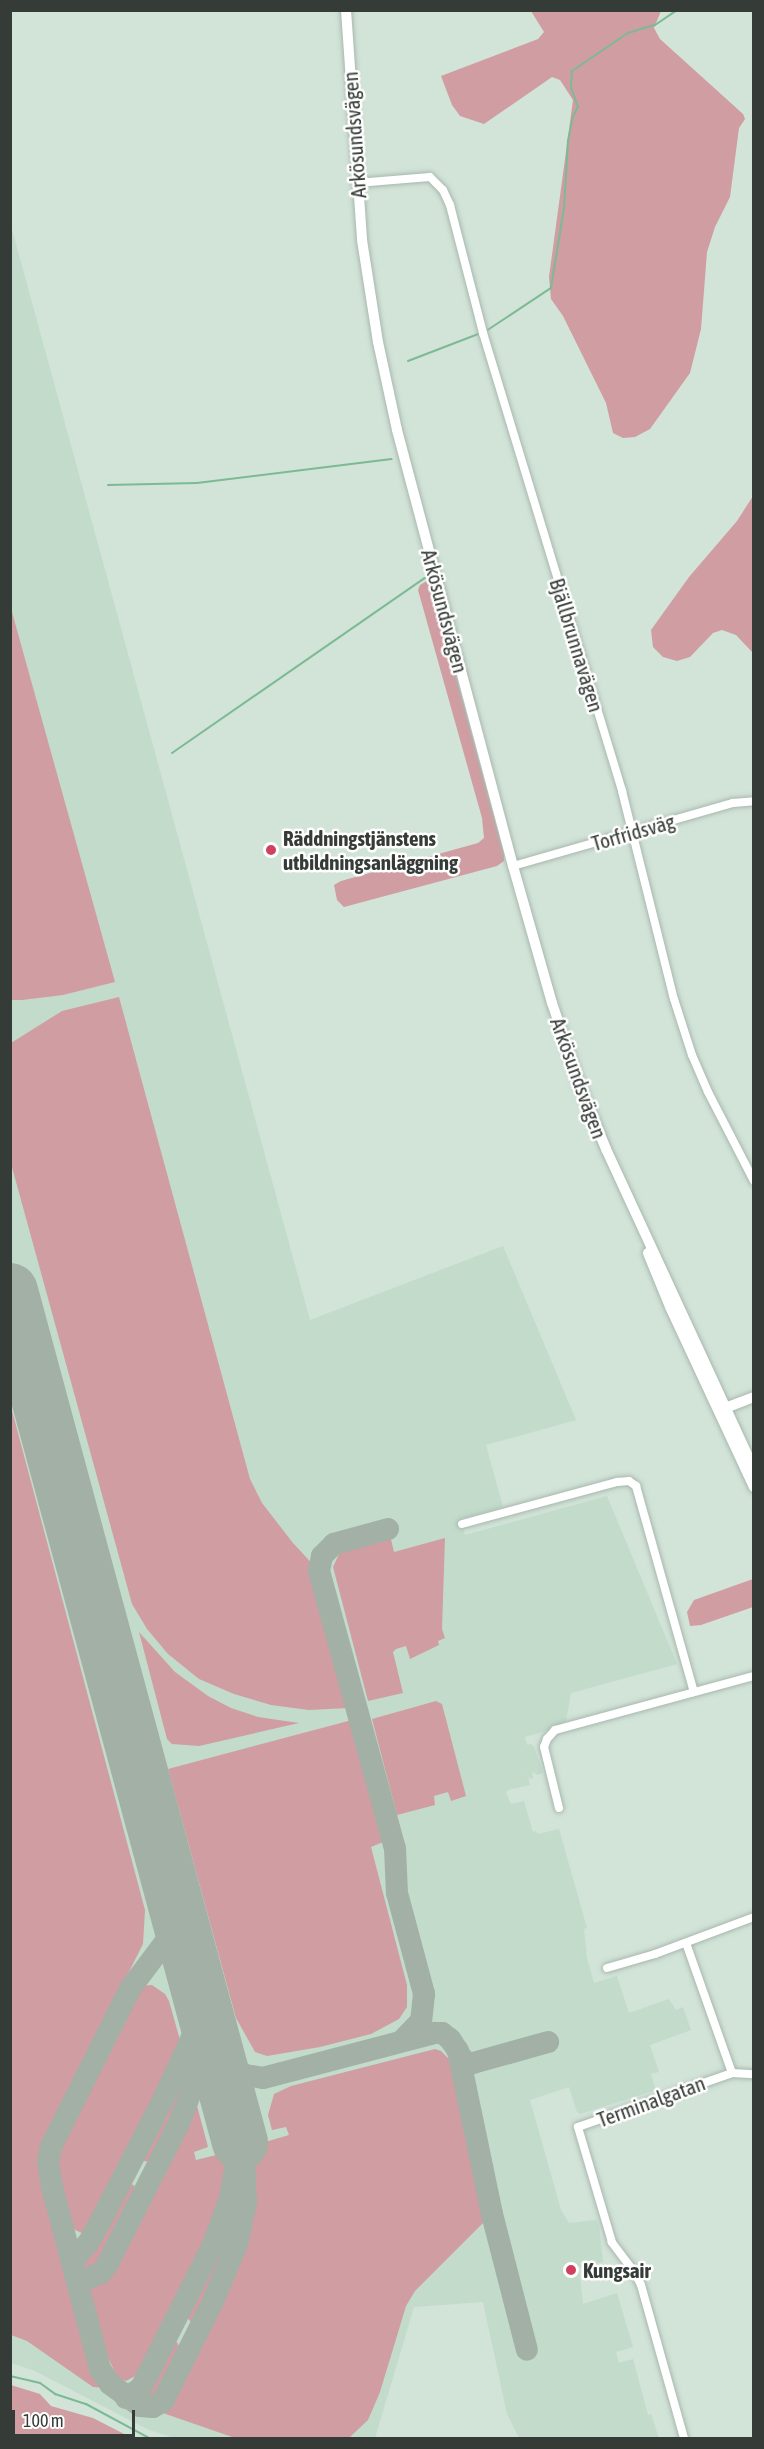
<!DOCTYPE html>
<html>
<head>
<meta charset="utf-8">
<style>
  body { margin:0 }
  #map { position:relative; width:764px; height:2449px; overflow:hidden; background:#d2e3d8; font-family:"Asap Condensed",sans-serif }
  div>[style] { position:absolute }
  [style*='--x'] { left:calc(var(--x)*1px); top:calc(var(--y)*1px); width:calc(var(--w)*1px); rotate:calc(var(--a)*1deg) }
  .built>* { inset:0; background:#c2dbcb }
  .green>* { inset:0; background:#d09da2 }
  .stream>* { height:2px; margin:-1px; padding:0 1px; transform-origin:1px; border-radius:1px; background:#7cba94 }
  .taxiway>* { height:22px; margin:-11px; padding:0 11px; transform-origin:11px; border-radius:11px; background:#a2b0a6 }
  .runway>* { height:56px; margin:-28px; padding:0 28px; transform-origin:28px; border-radius:28px; background:#a2b0a6 }
  .roads { filter:drop-shadow(0 0 2px #a8b8ae) drop-shadow(0 0 2px #a8b8ae) }
  .street>* { height:8px; margin:-4px; padding:0 4px; transform-origin:4px; border-radius:4px; background:#fff }
  .secondary>* { height:10px; margin:-5px; padding:0 5px; transform-origin:5px; border-radius:5px; background:#fff }
  .dots>* { width:16px; height:16px; translate:-50% -50%; box-sizing:border-box; border:3px solid #fff; border-radius:50% }
  span { translate:-50% -50%; white-space:nowrap; text-align:center; line-height:1.15; -webkit-text-stroke:5px #fff; paint-order:stroke }
  .street-label { font-size:21px; color:#353c37 }
  .poi-label { font-size:21px; color:#353c37; font-weight:700 }
  .left { translate:0 -50%; text-align:left }
  .frame { position:absolute; inset:0; border:12px solid #353c37; pointer-events:none }
  .scale { position:absolute; left:12px; top:2410px; width:123px; height:27px; box-sizing:border-box; border:3px solid #353c37; border-top:0; padding-left:8px; font-size:18px; line-height:21px; white-space:nowrap; color:#353c37; -webkit-text-stroke:4px #fff; paint-order:stroke }
</style>
</head>
<body>
<div id="map">
  <div class="built">
    <div style="clip-path:polygon(10px 222px,310px 1320px,503px 1246px,576px 1420px,486px 1445px,503px 1507px,461px 1519px,465px 1535px,607px 1496px,677px 1664px,571px 1693px,566px 1721px,548px 1730px,525px 1737px,527px 1745px,531px 1744px,534px 1747px,543px 1773px,537px 1775px,532px 1771px,533px 1778px,529px 1779px,526px 1770px,530px 1785px,508px 1790px,506px 1793px,511px 1804px,524px 1801px,533px 1832px,536px 1831px,538px 1834px,559px 1829px,587px 1928px,584px 1929px,587px 1958px,594px 1983px,617px 1976px,629px 2013px,669px 1999px,676px 2010px,683px 2007px,691px 2030px,650px 2045px,659px 2072px,651px 2074px,656px 2090px,580px 2114px,577px 2112px,569px 2087px,530px 2100px,561px 2210px,569px 2223px,596px 2220px,599px 2226px,603px 2262px,579px 2268px,583px 2304px,617px 2293px,633px 2347px,616px 2352px,619px 2363px,633px 2359px,648px 2415px,651px 2414px,659px 2438px,519px 2438px,507px 2414px,483px 2302px,414px 2307px,375px 2438px,174px 2438px,149px 2430px,35px 2371px,11px 2363px)"></div>
  </div>
  <div class="green">
    <div style="clip-path:polygon(531px 11px,661px 11px,654px 28px,660px 39px,743px 114px,745px 119px,739px 128px,730px 197px,715px 227px,707px 252px,701px 329px,690px 373px,650px 429px,635px 437px,623px 438px,613px 433px,606px 403px,563px 316px,551px 299px,549px 277px,573px 100px,560px 80px,552px 77px,484px 124px,460px 116px,452px 105px,441px 76px,538px 39px,544px 32px)"></div>
    <div style="clip-path:polygon(753px 496px,753px 653px,736px 635px,722px 630px,713px 633px,690px 657px,677px 661px,663px 657px,653px 647px,651px 630px,689px 577px,737px 521px)"></div>
    <div style="clip-path:polygon(430px 579px,504px 854px,504px 861px,497px 866px,344px 907px,337px 900px,334px 885px,341px 881px,478px 843px,484px 838px,482px 818px,418px 590px,420px 585px)"></div>
    <div style="clip-path:polygon(10px 605px,115px 982px,63px 995px,22px 1000px,10px 1000px)"></div>
    <div style="clip-path:polygon(119px 997px,250px 1479px,262px 1503px,293px 1543px,319px 1571px,314px 1574px,348px 1708px,309px 1710px,271px 1705px,234px 1694px,199px 1679px,168px 1654px,147px 1629px,132px 1604px,10px 1160px,11px 1043px,62px 1011px)"></div>
    <div style="clip-path:polygon(10px 1403px,145px 1910px,143px 1944px,54px 2121px,42px 2168px,94px 2368px,106px 2388px,93px 2387px,27px 2341px,11px 2335px)"></div>
    <div style="clip-path:polygon(390px 1535px,394px 1552px,445px 1538px,442px 1629px,445px 1638px,438px 1641px,439px 1645px,410px 1659px,406px 1646px,396px 1649px,393px 1652px,403px 1693px,368px 1701px,333px 1567px,339px 1554px,350px 1545px)"></div>
    <div style="clip-path:polygon(753px 1579px,753px 1607px,701px 1625px,690px 1626px,687px 1612px,694px 1600px)"></div>
    <div style="clip-path:polygon(139px 1632px,175px 1672px,208px 1696px,231px 1708px,258px 1717px,299px 1723px,199px 1746px,172px 1744px,167px 1739px)"></div>
    <div style="clip-path:polygon(436px 1701px,442px 1704px,466px 1796px,451px 1801px,448px 1792px,434px 1796px,435px 1805px,397px 1815px,372px 1719px)"></div>
    <div style="clip-path:polygon(352px 1720px,383px 1842px,371px 1847px,407px 1985px,407px 2007px,399px 2019px,371px 2034px,320px 2047px,267px 2056px,255px 2052px,236px 2018px,168px 1769px)"></div>
    <div style="clip-path:polygon(152px 1985px,165px 1994px,169px 2001px,180px 2040px,178px 2050px,99px 2215px,87px 2233px,82px 2233px,75px 2230px,69px 2220px,56px 2167px,56px 2148px,138px 1986px)"></div>
    <div style="clip-path:polygon(435px 2049px,441px 2051px,449px 2059px,487px 2219px,415px 2291px,406px 2306px,380px 2392px,368px 2420px,349px 2438px,235px 2438px,160px 2412px,163px 2401px,241px 2253px,249px 2215px,253px 2180px,251px 2146px,289px 2135px,286px 2127px,272px 2130px,268px 2115px,274px 2094px,291px 2086px)"></div>
    <div style="clip-path:polygon(180px 2069px,183px 2069px,187px 2076px,185px 2090px,154px 2158px,149px 2162px,144px 2161px,141px 2156px,143px 2149px)"></div>
    <div style="clip-path:polygon(195px 2098px,208px 2147px,194px 2152px,196px 2160px,232px 2151px,227px 2188px,214px 2224px,143px 2372px,126px 2381px,118px 2378px,106px 2354px,88px 2282px,105px 2275px,114px 2262px)"></div>
    <div style="clip-path:polygon(243px 2165px,241px 2200px,234px 2242px,200px 2313px,191px 2322px,184px 2314px,225px 2229px,235px 2200px)"></div>
    <div style="clip-path:polygon(130px 2184px,134px 2185px,136px 2194px,104px 2260px,89px 2270px,84px 2267px,83px 2263px,123px 2190px)"></div>
    <div style="clip-path:polygon(177px 2342px,181px 2351px,162px 2388px,156px 2394px,148px 2397px,144px 2391px,165px 2348px)"></div>
    <div style="clip-path:polygon(11px 2385px,40px 2394px,51px 2406px,93px 2418px,132px 2438px,11px 2438px)"></div>
  </div>
  <div class="stream">
    <div style="--x:486;--y:331;--w:78;--a:-33.5"></div>
    <div style="--x:551;--y:288;--w:81;--a:-80.8"></div>
    <div style="--x:564;--y:208;--w:67;--a:-86.6"></div>
    <div style="--x:568;--y:141;--w:25;--a:-79"></div>
    <div style="--x:573;--y:116;--w:10;--a:-61"></div>
    <div style="--x:578;--y:107;--w:20;--a:-110"></div>
    <div style="--x:571;--y:88;--w:17;--a:-87"></div>
    <div style="--x:572;--y:71;--w:68;--a:-34.2"></div>
    <div style="--x:628;--y:33;--w:28;--a:-17"></div>
    <div style="--x:655;--y:25;--w:27;--a:-34"></div>
    <div style="--x:408;--y:361;--w:78;--a:-21"></div>
    <div style="--x:108;--y:485;--w:89;--a:-1.3"></div>
    <div style="--x:197;--y:483;--w:196;--a:-7"></div>
    <div style="--x:172;--y:753;--w:308;--a:-34.7"></div>
    <div style="--x:10;--y:2376;--w:31;--a:13"></div>
    <div style="--x:40;--y:2383;--w:19;--a:36"></div>
    <div style="--x:55;--y:2394;--w:33;--a:18"></div>
    <div style="--x:86;--y:2404;--w:72;--a:28.4"></div>
  </div>
  <div class="taxiway">
    <div style="--x:388;--y:1529;--w:56;--a:164.5"></div>
    <div style="--x:334;--y:1544;--w:17;--a:135"></div>
    <div style="--x:322;--y:1556;--w:15;--a:101"></div>
    <div style="--x:319;--y:1571;--w:287;--a:74.7"></div>
    <div style="--x:395;--y:1848;--w:45;--a:87.5"></div>
    <div style="--x:397;--y:1893;--w:105;--a:75"></div>
    <div style="--x:424;--y:1994;--w:27;--a:96"></div>
    <div style="--x:421;--y:2021;--w:28;--a:134"></div>
    <div style="--x:181;--y:1921;--w:85;--a:126.9"></div>
    <div style="--x:130;--y:1989;--w:177;--a:116.6"></div>
    <div style="--x:51;--y:2147;--w:15;--a:101"></div>
    <div style="--x:48;--y:2162;--w:25;--a:81"></div>
    <div style="--x:52;--y:2187;--w:188;--a:75.2"></div>
    <div style="--x:100;--y:2369;--w:18;--a:56"></div>
    <div style="--x:110;--y:2384;--w:37;--a:36"></div>
    <div style="--x:140;--y:2406;--w:13;--a:4"></div>
    <div style="--x:153;--y:2407;--w:12;--a:-31"></div>
    <div style="--x:163;--y:2401;--w:112;--a:-63.4"></div>
    <div style="--x:213;--y:2301;--w:62;--a:-67.2"></div>
    <div style="--x:237;--y:2244;--w:43;--a:-77.9"></div>
    <div style="--x:246;--y:2202;--w:61;--a:-92.8"></div>
    <div style="--x:211;--y:2032;--w:36;--a:62"></div>
    <div style="--x:228;--y:2064;--w:20;--a:33"></div>
    <div style="--x:245;--y:2075;--w:18;--a:9"></div>
    <div style="--x:263;--y:2078;--w:178;--a:-14.7"></div>
    <div style="--x:435;--y:2033;--w:7;--a:0"></div>
    <div style="--x:442;--y:2033;--w:10;--a:37"></div>
    <div style="--x:450;--y:2039;--w:14;--a:56"></div>
    <div style="--x:458;--y:2051;--w:167;--a:78.2"></div>
    <div style="--x:492;--y:2214;--w:140;--a:75.6"></div>
    <div style="--x:459;--y:2054;--w:11;--a:52"></div>
    <div style="--x:466;--y:2063;--w:7;--a:0"></div>
    <div style="--x:473;--y:2063;--w:78;--a:-15.6"></div>
    <div style="--x:72;--y:2262;--w:26;--a:-50"></div>
    <div style="--x:89;--y:2242;--w:23;--a:-61"></div>
    <div style="--x:100;--y:2222;--w:135;--a:-62.7"></div>
    <div style="--x:162;--y:2102;--w:102;--a:-65.2"></div>
    <div style="--x:77;--y:2283;--w:26;--a:-23"></div>
    <div style="--x:101;--y:2273;--w:10;--a:-53"></div>
    <div style="--x:107;--y:2265;--w:161;--a:-63.1"></div>
    <div style="--x:180;--y:2121;--w:43;--a:-69.4"></div>
    <div style="--x:195;--y:2081;--w:42;--a:-62.8"></div>
    <div style="--x:126;--y:2398;--w:18;--a:-34"></div>
    <div style="--x:141;--y:2388;--w:158;--a:-63.3"></div>
    <div style="--x:212;--y:2247;--w:52;--a:-69.8"></div>
    <div style="--x:230;--y:2198;--w:35;--a:-80"></div>
  </div>
  <div class="runway">
    <div style="--x:10;--y:1291;--w:882;--a:74.88"></div>
  </div>
  <div class="roads">
    <div class="street">
      <div style="--x:357;--y:183;--w:73;--a:-4.7"></div>
      <div style="--x:430;--y:177;--w:18;--a:45"></div>
      <div style="--x:443;--y:190;--w:17;--a:65"></div>
      <div style="--x:450;--y:205;--w:132;--a:75.5"></div>
      <div style="--x:483;--y:333;--w:479;--a:73.1"></div>
      <div style="--x:622;--y:791;--w:214;--a:76"></div>
      <div style="--x:674;--y:999;--w:59;--a:72.2"></div>
      <div style="--x:692;--y:1055;--w:40;--a:66.6"></div>
      <div style="--x:708;--y:1092;--w:100;--a:62.7"></div>
      <div style="--x:513;--y:866;--w:229;--a:-16"></div>
      <div style="--x:733;--y:803;--w:21;--a:-5"></div>
      <div style="--x:462;--y:1524;--w:161;--a:-15.2"></div>
      <div style="--x:617;--y:1482;--w:12;--a:-5"></div>
      <div style="--x:629;--y:1481;--w:9;--a:36"></div>
      <div style="--x:636;--y:1486;--w:214;--a:74.3"></div>
      <div style="--x:559;--y:1808;--w:63;--a:-103.8"></div>
      <div style="--x:544;--y:1747;--w:9;--a:-69"></div>
      <div style="--x:547;--y:1739;--w:12;--a:-48"></div>
      <div style="--x:555;--y:1730;--w:206;--a:-15.2"></div>
      <div style="--x:686;--y:1943;--w:138;--a:70.5"></div>
      <div style="--x:607;--y:1968;--w:50;--a:-16.3"></div>
      <div style="--x:655;--y:1954;--w:106;--a:-20.5"></div>
      <div style="--x:684;--y:2438;--w:159;--a:-105.7"></div>
      <div style="--x:641;--y:2285;--w:13;--a:-117"></div>
      <div style="--x:635;--y:2273;--w:39;--a:-127"></div>
      <div style="--x:612;--y:2242;--w:120;--a:-106.5"></div>
      <div style="--x:578;--y:2127;--w:163;--a:-19.3"></div>
      <div style="--x:732;--y:2073;--w:22;--a:3"></div>
    </div>
    <div class="secondary">
      <div style="--x:346;--y:10;--w:231;--a:86"></div>
      <div style="--x:362;--y:240;--w:103;--a:81.1"></div>
      <div style="--x:378;--y:342;--w:90;--a:77.8"></div>
      <div style="--x:397;--y:430;--w:451;--a:75.1"></div>
      <div style="--x:513;--y:866;--w:142;--a:74.1"></div>
      <div style="--x:552;--y:1003;--w:87;--a:71.1"></div>
      <div style="--x:580;--y:1085;--w:69;--a:67.9"></div>
      <div style="--x:606;--y:1149;--w:353;--a:65.2"></div>
      <div style="--x:648;--y:1253;--w:58;--a:67.8"></div>
      <div style="--x:670;--y:1307;--w:199;--a:65"></div>
      <div style="--x:720;--y:1410;--w:36;--a:-21"></div>
    </div>
  </div>
  <div class="dots">
    <div style="left:271px;top:850px;background:#d1415f"></div>
    <div style="left:571px;top:2270px;background:#d1415f"></div>
  </div>
  <div class="street-label">
    <span style="left:354px;top:135px;rotate:-94deg">Arkösundsvägen</span>
    <span style="left:445px;top:611px;rotate:75deg">Arkösundsvägen</span>
    <span style="left:577px;top:645px;rotate:73deg">Bjällbrunnavägen</span>
    <span style="left:633px;top:832px;rotate:-16deg">Torfridsväg</span>
    <span style="left:579px;top:1078px;rotate:70deg">Arkösundsvägen</span>
    <span style="left:651px;top:2101px;rotate:-20deg">Terminalgatan</span>
  </div>
  <div class="poi-label">
    <span class="left" style="left:283px;top:850px">Räddningstjänstens<br>utbildningsanläggning</span>
    <span class="left" style="left:583px;top:2270px">Kungsair</span>
  </div>
  <div class="frame"></div>
  <div class="scale">100 m</div>
</div>
</body>
</html>
